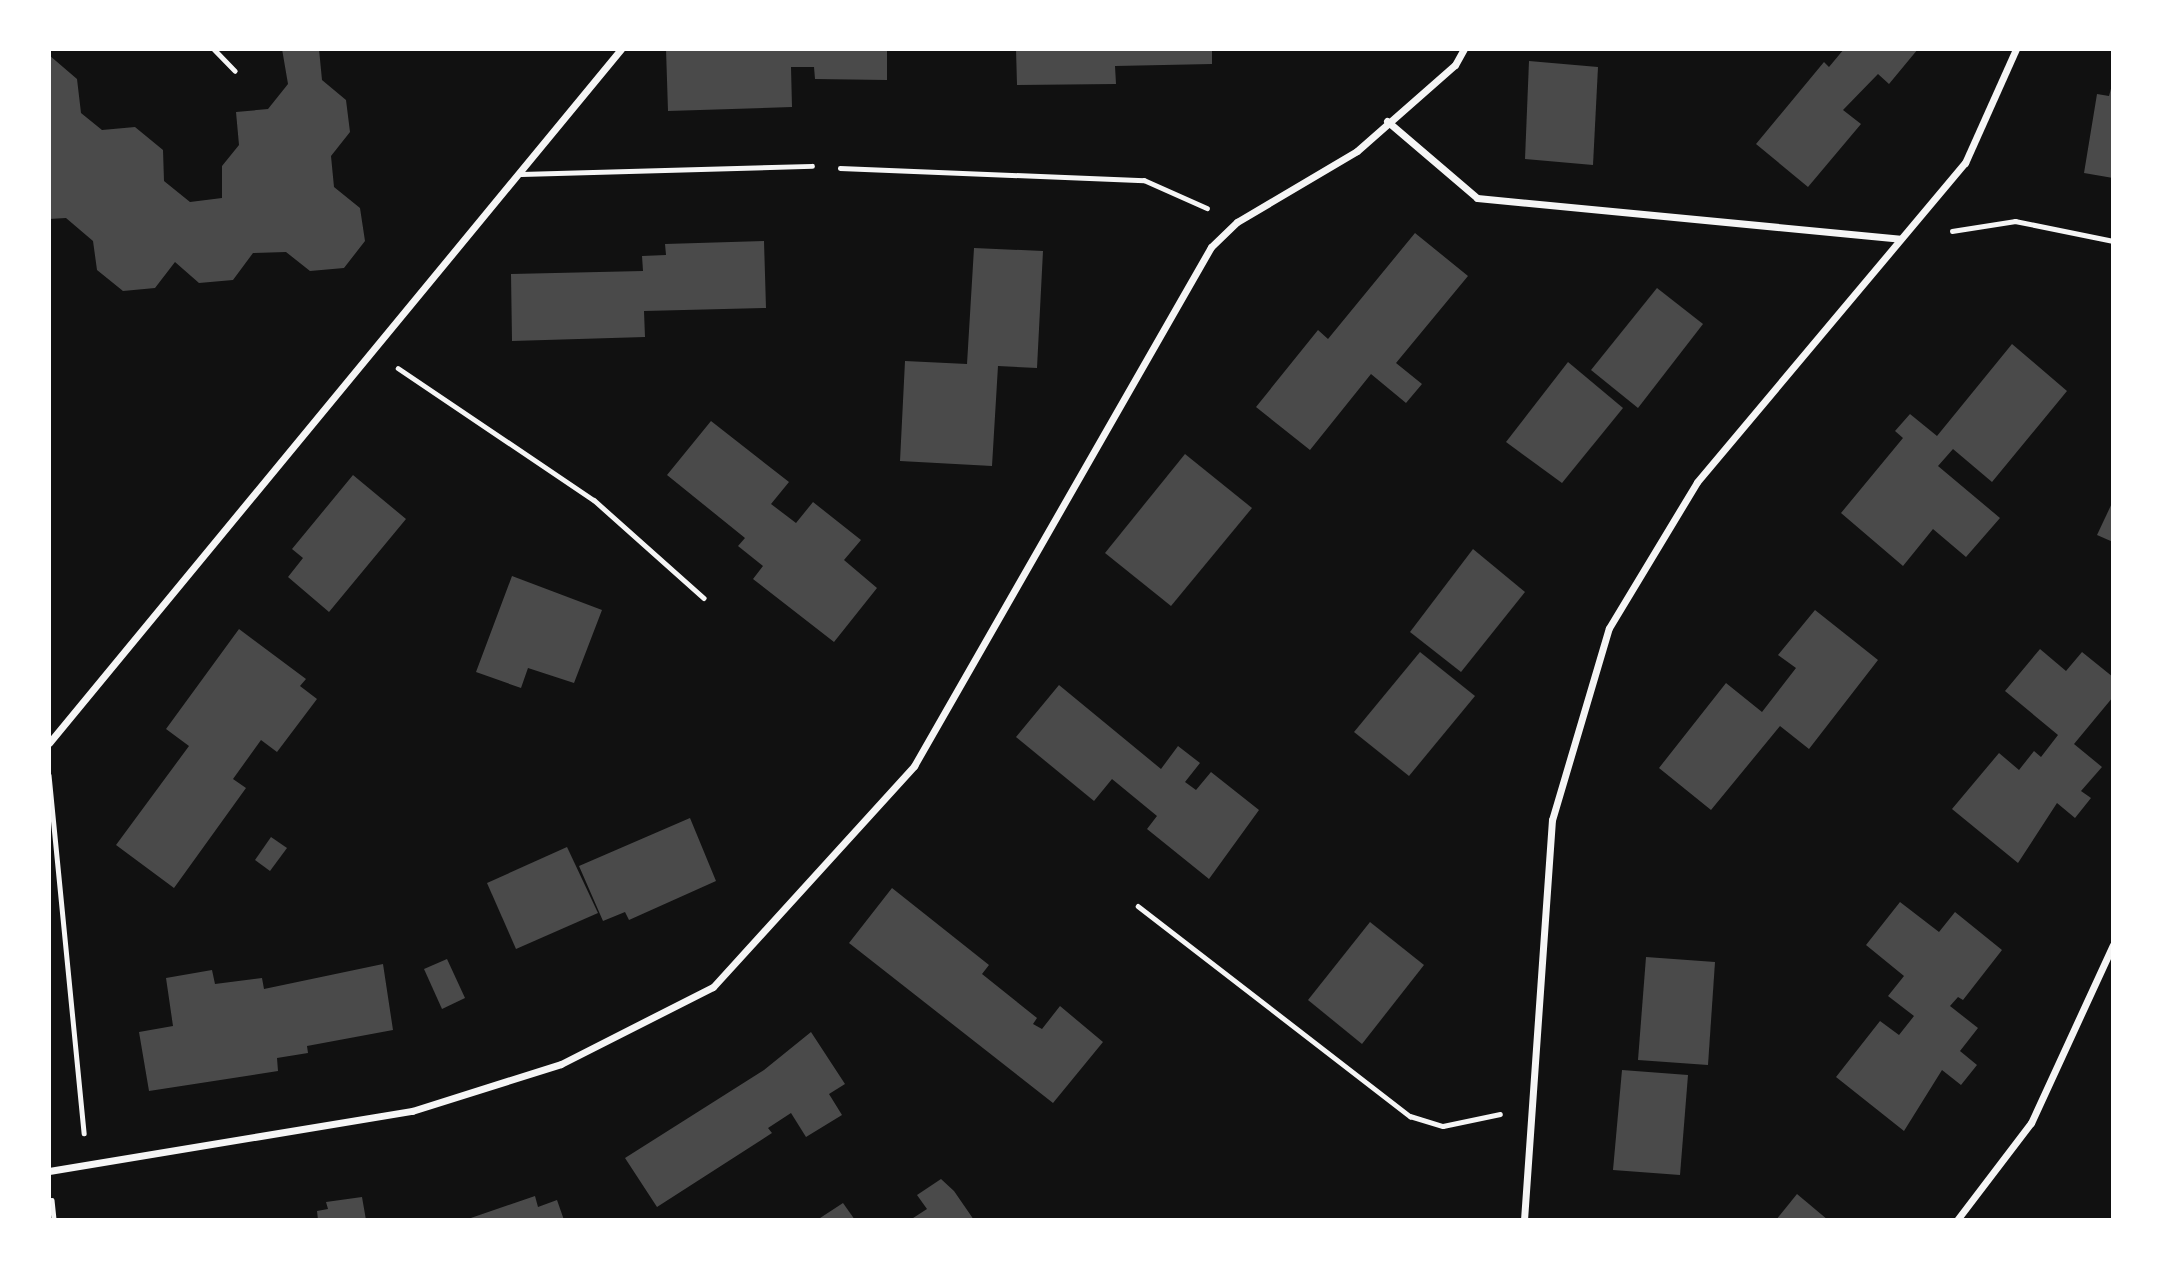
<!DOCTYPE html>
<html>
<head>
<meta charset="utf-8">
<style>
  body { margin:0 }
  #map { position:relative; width:2162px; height:1269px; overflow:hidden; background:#111; font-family:"Zilla Slab",serif }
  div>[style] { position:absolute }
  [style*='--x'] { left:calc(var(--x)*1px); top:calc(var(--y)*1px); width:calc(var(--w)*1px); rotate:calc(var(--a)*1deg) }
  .building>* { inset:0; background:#4a4a4a }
  .path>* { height:4.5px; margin:-2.25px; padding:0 2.25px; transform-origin:2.25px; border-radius:2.25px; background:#f5f5f5 }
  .service>* { height:5px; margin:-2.5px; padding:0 2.5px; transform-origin:2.5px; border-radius:2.5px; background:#f5f5f5 }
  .minor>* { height:7px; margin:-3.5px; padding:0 3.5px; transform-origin:3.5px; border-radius:3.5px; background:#f5f5f5 }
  span { translate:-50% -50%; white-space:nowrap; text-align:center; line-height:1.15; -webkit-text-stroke:7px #fff; paint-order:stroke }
  .frame { position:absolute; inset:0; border:51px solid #fff; pointer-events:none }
</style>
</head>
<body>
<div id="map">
  <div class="building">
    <div style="clip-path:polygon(282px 49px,319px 49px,322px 80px,346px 100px,350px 132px,331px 156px,334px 187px,360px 208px,365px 241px,344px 268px,310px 271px,286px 252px,253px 253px,233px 280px,199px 283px,175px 262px,155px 288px,123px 291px,97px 270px,93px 241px,66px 218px,49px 219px,49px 55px,77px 79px,81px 113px,102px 130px,135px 127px,163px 150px,164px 181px,190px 202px,222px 198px,222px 166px,239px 145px,236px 112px,268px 109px,288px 84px)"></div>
    <div style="clip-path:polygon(666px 49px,887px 49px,887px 80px,815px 79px,814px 67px,791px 67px,792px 107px,668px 111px)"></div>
    <div style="clip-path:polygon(1016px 49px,1212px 49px,1212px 64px,1115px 66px,1116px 84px,1017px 85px)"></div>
    <div style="clip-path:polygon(1844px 49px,1918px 49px,1889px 84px,1878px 74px,1843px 110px,1861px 124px,1808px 187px,1756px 144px,1824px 62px,1829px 67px)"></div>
    <div style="clip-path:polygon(1529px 61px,1598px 67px,1593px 165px,1525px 159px)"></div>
    <div style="clip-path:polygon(2113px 81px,2113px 178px,2084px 173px,2097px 94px,2109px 96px)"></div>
    <div style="clip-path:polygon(1415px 233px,1468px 276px,1396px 363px,1422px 384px,1406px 403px,1371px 374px,1310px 450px,1256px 407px,1318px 330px,1328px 339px)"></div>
    <div style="clip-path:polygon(764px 241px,766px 308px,644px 311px,645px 337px,512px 341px,511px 274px,643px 271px,642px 256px,666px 255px,665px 244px)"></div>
    <div style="clip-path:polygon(974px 248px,1043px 251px,1037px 368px,998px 366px,992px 466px,900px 461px,905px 361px,967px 364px)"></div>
    <div style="clip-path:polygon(1657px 288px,1703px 324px,1638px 408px,1591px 370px)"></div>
    <div style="clip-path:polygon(2012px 344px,2067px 391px,1992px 482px,1953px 449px,1938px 466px,2000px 518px,1966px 557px,1933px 529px,1903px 566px,1841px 513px,1903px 438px,1895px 431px,1910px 414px,1937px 436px)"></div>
    <div style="clip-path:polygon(1568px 362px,1623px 408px,1562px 483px,1506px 442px)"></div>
    <div style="clip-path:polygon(711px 421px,789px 482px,771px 504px,796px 523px,813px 502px,861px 540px,844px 560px,877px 588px,834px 642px,753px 579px,763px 566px,738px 546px,745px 538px,667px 475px)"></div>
    <div style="clip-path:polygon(1185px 454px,1252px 508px,1171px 606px,1105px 553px)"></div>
    <div style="clip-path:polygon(353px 475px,406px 519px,329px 612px,288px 577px,303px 558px,292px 549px)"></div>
    <div style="clip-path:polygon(2113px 501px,2113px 542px,2097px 535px)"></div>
    <div style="clip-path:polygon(1473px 549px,1525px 592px,1461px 672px,1410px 632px)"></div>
    <div style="clip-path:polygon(512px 576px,602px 610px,574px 683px,528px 668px,521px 688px,476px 672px)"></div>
    <div style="clip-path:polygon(1815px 610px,1878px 660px,1809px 749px,1780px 726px,1711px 810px,1659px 768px,1726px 683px,1762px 712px,1796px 668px,1778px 655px)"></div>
    <div style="clip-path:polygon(239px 629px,306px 679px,300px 686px,317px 699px,277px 752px,261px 740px,233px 779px,246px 788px,174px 888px,116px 845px,189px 746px,166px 729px)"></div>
    <div style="clip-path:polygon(2040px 649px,2066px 671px,2082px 652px,2113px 677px,2113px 697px,2074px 744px,2102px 767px,2081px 791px,2091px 798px,2075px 818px,2057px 803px,2018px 863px,1952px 809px,1999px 753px,2019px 770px,2034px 751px,2041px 757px,2058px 735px,2005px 691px)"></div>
    <div style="clip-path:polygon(1420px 652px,1475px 696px,1409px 776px,1354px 732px)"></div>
    <div style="clip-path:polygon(1059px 685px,1161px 769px,1178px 746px,1200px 763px,1185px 782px,1196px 790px,1211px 772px,1259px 810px,1209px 879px,1147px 829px,1157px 816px,1112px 779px,1094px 801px,1016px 737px)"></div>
    <div style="clip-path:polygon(690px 818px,716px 881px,629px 920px,625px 912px,603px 921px,579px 866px)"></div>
    <div style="clip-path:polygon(271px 837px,287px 848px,270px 871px,255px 860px)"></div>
    <div style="clip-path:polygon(567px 847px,598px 913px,516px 949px,487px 883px)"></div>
    <div style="clip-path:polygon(892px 888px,989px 965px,982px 974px,1037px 1018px,1033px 1024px,1042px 1029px,1060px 1006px,1103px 1042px,1053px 1103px,849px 943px)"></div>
    <div style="clip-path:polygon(1900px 902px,1939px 932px,1955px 912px,2002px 950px,1963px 1000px,1958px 997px,1950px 1006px,1978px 1028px,1960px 1051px,1977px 1065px,1961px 1085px,1942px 1070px,1904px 1131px,1836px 1077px,1880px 1021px,1899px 1035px,1914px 1016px,1888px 996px,1904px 976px,1866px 945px)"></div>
    <div style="clip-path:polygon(1370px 922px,1424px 965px,1362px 1044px,1308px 1000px)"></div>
    <div style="clip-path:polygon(1646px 957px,1715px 962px,1708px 1065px,1638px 1060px)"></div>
    <div style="clip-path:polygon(447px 959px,465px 998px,442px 1009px,424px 969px)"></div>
    <div style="clip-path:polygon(383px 964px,393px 1030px,307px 1046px,308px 1053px,277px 1058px,278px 1071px,149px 1091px,139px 1032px,173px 1026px,166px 978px,212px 970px,215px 984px,262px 978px,264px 989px)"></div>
    <div style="clip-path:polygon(811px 1032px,845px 1084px,829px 1094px,842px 1115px,806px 1137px,791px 1113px,768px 1128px,772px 1133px,657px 1207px,625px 1158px,764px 1070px)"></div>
    <div style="clip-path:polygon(1622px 1070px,1688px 1075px,1680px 1175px,1613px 1170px)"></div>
    <div style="clip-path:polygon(941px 1179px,954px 1191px,974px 1220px,910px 1220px,927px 1209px,917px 1195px)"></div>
    <div style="clip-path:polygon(1797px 1194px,1828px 1220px,1776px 1220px)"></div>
    <div style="clip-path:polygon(535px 1196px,538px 1207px,557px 1200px,564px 1220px,465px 1220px)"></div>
    <div style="clip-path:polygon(362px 1197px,366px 1220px,318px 1220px,317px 1211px,328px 1209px,326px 1202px)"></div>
    <div style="clip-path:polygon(843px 1203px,855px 1220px,817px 1220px)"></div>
  </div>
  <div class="path">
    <div style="--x:214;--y:49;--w:30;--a:46"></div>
    <div style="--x:840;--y:168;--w:304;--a:2.3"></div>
    <div style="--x:1144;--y:180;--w:69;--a:24"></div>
    <div style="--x:1952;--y:231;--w:64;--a:-9"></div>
    <div style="--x:2015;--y:221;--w:100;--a:11.5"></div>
    <div style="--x:398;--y:368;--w:236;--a:34"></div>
    <div style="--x:594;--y:500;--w:147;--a:41.7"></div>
    <div style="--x:49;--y:775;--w:360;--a:84.4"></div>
    <div style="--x:1138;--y:906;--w:344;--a:37.7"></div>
    <div style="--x:1410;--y:1116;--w:34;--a:17"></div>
    <div style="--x:1443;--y:1126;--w:58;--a:-11.9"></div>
    <div style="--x:52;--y:1200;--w:20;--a:84"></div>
  </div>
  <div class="service">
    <div style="--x:521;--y:174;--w:291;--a:-1.6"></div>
  </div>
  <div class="minor">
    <div style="--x:1387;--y:121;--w:118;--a:40.5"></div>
    <div style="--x:1477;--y:198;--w:425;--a:5.5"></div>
    <div style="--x:49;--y:743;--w:899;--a:-50.5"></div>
    <div style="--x:49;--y:1171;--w:368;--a:-9.4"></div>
    <div style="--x:412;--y:1111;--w:156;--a:-17.5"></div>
    <div style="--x:561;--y:1064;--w:170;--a:-26.9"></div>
    <div style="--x:713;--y:987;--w:299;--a:-47.7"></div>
    <div style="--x:914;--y:766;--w:598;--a:-60.22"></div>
    <div style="--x:1211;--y:247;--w:36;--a:-44"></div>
    <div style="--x:1237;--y:222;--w:139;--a:-30.6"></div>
    <div style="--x:1357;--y:151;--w:130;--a:-41.3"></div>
    <div style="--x:1455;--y:65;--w:18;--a:-61"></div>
    <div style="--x:1524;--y:1220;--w:401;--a:-86"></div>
    <div style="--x:1552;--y:820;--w:200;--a:-73.5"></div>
    <div style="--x:1609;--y:628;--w:170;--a:-58.9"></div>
    <div style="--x:1697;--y:482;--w:417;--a:-50"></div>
    <div style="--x:1965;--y:163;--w:125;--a:-65.9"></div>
    <div style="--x:1957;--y:1220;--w:122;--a:-52.7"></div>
    <div style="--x:2031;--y:1123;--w:196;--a:-65.3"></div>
  </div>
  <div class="frame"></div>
</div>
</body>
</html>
